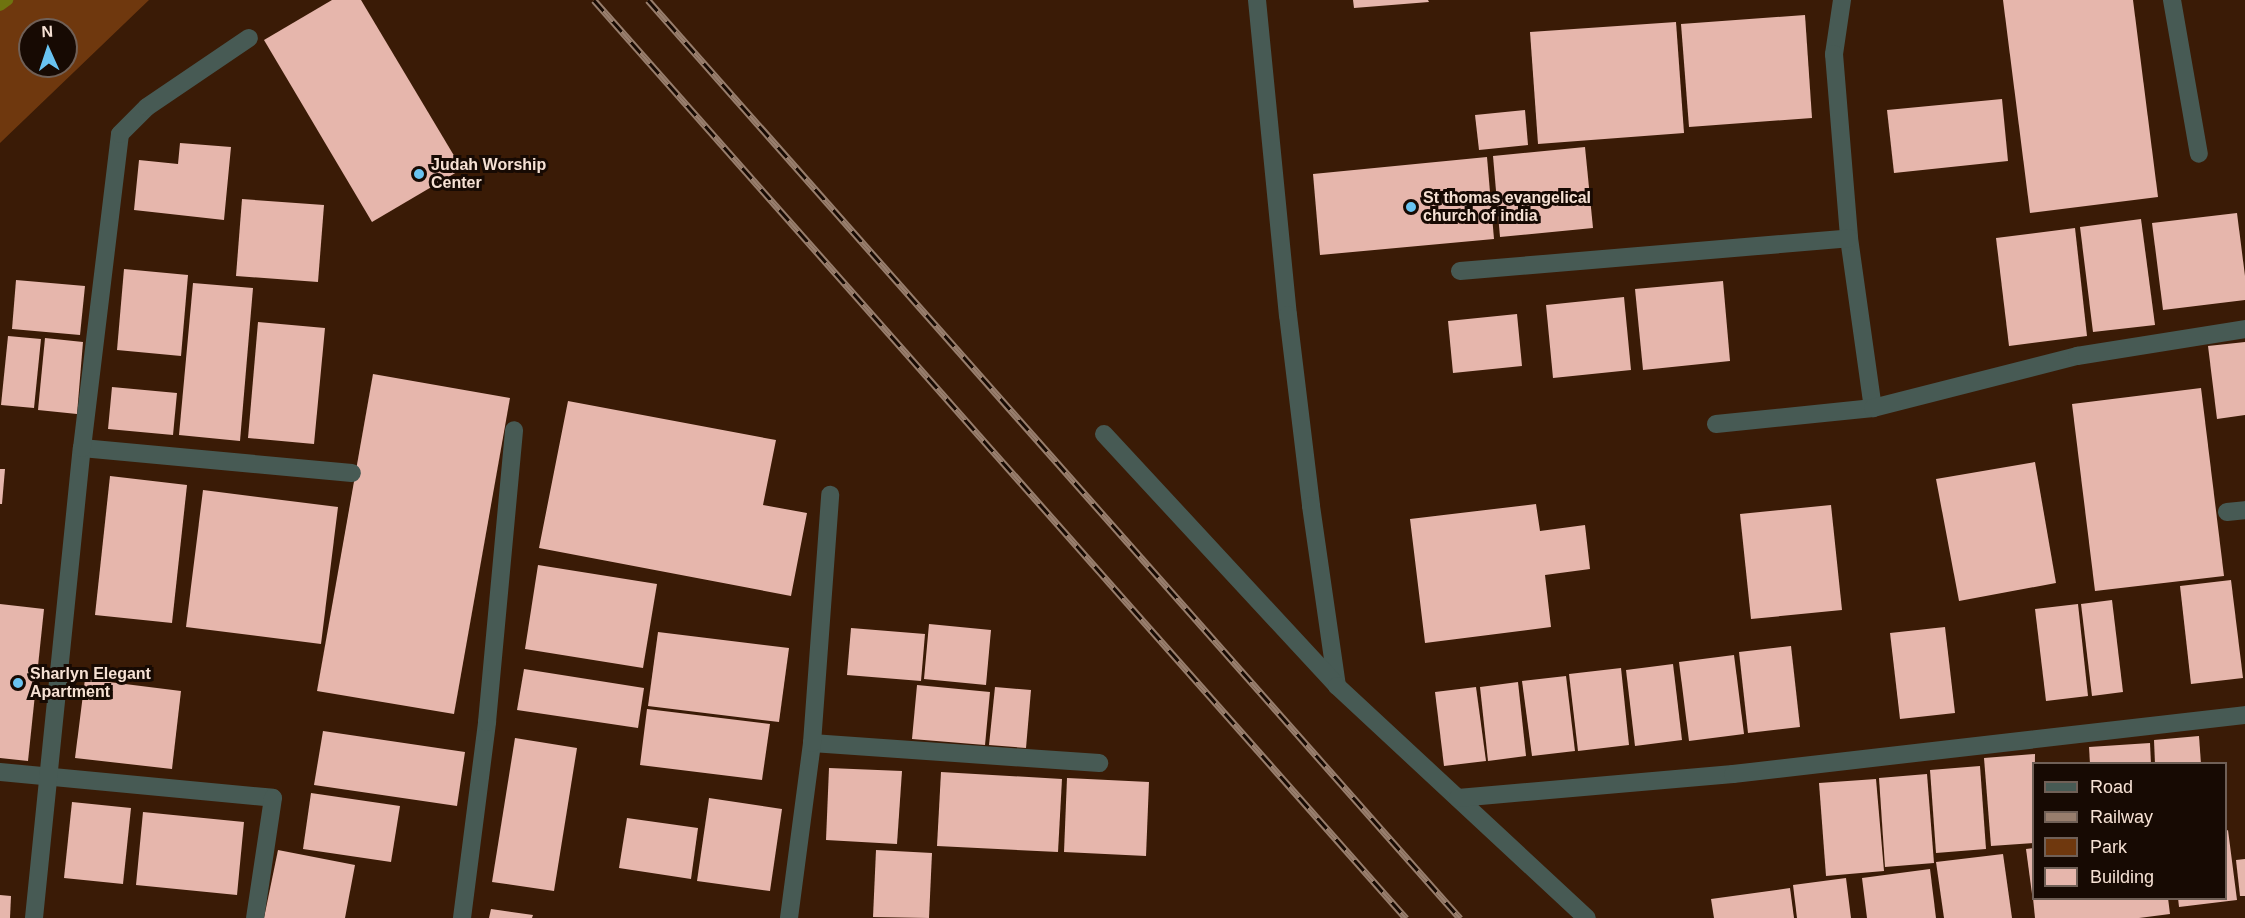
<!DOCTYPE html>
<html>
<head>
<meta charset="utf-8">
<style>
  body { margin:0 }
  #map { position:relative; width:2245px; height:918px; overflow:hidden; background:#3a1b06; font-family:Arial,sans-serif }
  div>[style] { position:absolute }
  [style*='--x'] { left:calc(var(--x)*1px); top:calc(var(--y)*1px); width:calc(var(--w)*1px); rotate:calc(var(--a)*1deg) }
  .green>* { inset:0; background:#6f380e }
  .stream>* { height:12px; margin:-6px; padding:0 6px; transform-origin:6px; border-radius:6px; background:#6f730f }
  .building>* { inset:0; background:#e6b6ac }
  .minor>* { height:18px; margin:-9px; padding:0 9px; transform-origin:9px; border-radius:9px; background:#475a54 }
  .rail>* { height:7px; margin-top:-3.5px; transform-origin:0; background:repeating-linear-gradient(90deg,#170a03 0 14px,#987e6d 0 28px); box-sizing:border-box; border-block:2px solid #987e6d }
  .dots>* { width:16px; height:16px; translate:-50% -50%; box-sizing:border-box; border:3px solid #170a03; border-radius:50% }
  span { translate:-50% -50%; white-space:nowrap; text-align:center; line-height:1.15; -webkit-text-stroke:6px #170a03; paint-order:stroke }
  .poi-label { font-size:16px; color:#f6e1d4; font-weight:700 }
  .left { translate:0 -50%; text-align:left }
  .legend { position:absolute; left:2032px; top:762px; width:195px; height:138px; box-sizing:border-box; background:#170a03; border:2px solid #706057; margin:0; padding:8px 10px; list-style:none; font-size:18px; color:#f6e1d4 }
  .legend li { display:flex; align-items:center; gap:12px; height:30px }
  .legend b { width:30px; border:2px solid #706057 }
  .north { position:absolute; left:18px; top:18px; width:60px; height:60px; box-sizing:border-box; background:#170a03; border:2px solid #706057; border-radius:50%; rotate:357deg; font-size:16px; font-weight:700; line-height:24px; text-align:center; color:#f6e1d4 }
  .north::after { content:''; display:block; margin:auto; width:21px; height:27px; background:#69c3f1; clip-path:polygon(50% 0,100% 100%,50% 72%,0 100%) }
</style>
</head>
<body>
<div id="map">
  <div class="green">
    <div style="clip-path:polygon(evenodd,0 0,149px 0,0 143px,0 0,30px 30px,66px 30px,66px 66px,30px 66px,30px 30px)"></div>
  </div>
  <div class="stream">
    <div style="--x:0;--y:5;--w:9;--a:-36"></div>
  </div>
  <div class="building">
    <div style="clip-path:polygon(332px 0,361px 0,462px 169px,372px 222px,264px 40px)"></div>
    <div style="clip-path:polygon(1353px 0,1428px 0,1429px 2px,1354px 8px)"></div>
    <div style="clip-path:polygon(2003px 0,2133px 0,2158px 197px,2030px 213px)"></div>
    <div style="clip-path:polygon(1805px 15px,1812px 118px,1689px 127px,1681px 24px)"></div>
    <div style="clip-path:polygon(1676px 22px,1684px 133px,1538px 144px,1530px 32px)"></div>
    <div style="clip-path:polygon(2002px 99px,2008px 161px,1894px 173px,1887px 110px)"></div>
    <div style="clip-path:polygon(1525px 110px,1528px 145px,1479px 150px,1475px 115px)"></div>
    <div style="clip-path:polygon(180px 143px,231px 147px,224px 220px,134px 210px,139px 160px,178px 164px)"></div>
    <div style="clip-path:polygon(1585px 147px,1593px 228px,1500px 237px,1493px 156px)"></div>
    <div style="clip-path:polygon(1487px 157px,1494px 239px,1320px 255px,1313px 174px)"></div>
    <div style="clip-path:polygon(242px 199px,324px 205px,318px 282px,236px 276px)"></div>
    <div style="clip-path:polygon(2237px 213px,2245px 276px,2245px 300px,2163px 310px,2152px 223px)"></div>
    <div style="clip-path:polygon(2141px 219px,2155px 325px,2093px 332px,2080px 227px)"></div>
    <div style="clip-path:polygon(2075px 228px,2087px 336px,2009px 346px,1996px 238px)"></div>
    <div style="clip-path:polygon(124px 269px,188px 275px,181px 356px,117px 350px)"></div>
    <div style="clip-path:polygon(16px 280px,85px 286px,80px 335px,12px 329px)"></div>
    <div style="clip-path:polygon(1723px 281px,1730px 361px,1643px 370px,1635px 289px)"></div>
    <div style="clip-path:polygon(193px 283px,253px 288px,240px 441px,179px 435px)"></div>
    <div style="clip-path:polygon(1624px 297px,1631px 370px,1553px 378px,1546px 305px)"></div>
    <div style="clip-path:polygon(1517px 314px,1522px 366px,1453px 373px,1448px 321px)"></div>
    <div style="clip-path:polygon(258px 322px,325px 328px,314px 444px,248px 438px)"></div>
    <div style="clip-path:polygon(8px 336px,41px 339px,34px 408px,1px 405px)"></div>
    <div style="clip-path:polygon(45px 338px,83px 342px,77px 414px,38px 410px)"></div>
    <div style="clip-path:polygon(2245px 342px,2245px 415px,2217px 419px,2208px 346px)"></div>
    <div style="clip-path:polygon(373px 374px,510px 398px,454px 714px,317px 691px)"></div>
    <div style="clip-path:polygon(112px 387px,177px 393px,173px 435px,108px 429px)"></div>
    <div style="clip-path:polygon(2201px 388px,2224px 576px,2095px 591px,2072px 404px)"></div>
    <div style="clip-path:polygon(568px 401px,776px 440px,763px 505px,807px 513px,791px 596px,539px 548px)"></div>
    <div style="clip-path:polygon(2035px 462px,2056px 583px,1959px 601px,1936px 479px)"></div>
    <div style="clip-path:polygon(0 469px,5px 469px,2px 504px,0 504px)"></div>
    <div style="clip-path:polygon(110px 476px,187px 485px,172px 623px,95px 615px)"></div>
    <div style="clip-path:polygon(203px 490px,338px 507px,321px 644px,186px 627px)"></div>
    <div style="clip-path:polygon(1536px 504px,1540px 531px,1585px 525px,1590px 569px,1545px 575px,1551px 627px,1425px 643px,1410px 519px)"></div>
    <div style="clip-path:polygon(1831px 505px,1842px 610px,1751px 619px,1740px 514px)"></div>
    <div style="clip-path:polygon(538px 565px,657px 584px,643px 668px,525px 649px)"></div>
    <div style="clip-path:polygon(2231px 580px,2243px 678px,2191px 684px,2180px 586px)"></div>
    <div style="clip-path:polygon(2112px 600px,2123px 692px,2092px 696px,2081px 604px)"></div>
    <div style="clip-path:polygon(0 604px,44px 609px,28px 761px,0 758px)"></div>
    <div style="clip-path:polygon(2078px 604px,2088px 696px,2046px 701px,2035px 609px)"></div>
    <div style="clip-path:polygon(929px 624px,991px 630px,986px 685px,924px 679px)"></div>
    <div style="clip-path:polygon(1945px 627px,1955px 713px,1900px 719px,1890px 633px)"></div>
    <div style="clip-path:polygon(851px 628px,925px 634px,921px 681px,847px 675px)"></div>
    <div style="clip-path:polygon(658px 632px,789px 648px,779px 722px,648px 706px)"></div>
    <div style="clip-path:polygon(1791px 646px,1800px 727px,1748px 733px,1739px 652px)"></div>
    <div style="clip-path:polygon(1734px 655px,1744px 734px,1689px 741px,1679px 662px)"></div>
    <div style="clip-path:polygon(1673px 664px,1682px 740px,1635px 746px,1626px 670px)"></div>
    <div style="clip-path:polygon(1621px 668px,1629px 745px,1578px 751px,1569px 674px)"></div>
    <div style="clip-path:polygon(524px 669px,644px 688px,638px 728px,517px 710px)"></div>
    <div style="clip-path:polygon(1566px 676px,1575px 751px,1532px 756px,1522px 681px)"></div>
    <div style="clip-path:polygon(85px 679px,181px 691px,172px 769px,75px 758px)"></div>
    <div style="clip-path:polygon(1518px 682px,1526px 756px,1488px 761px,1480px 687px)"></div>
    <div style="clip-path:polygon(917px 685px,990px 692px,985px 745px,912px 739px)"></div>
    <div style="clip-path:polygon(995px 687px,1031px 690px,1026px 748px,989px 745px)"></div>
    <div style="clip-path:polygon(1476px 687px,1486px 761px,1444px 766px,1435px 692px)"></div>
    <div style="clip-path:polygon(647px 709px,770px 724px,762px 780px,640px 765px)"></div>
    <div style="clip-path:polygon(323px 731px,465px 752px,457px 806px,314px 785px)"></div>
    <div style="clip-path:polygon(2199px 736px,2201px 764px,2155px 764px,2154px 740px)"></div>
    <div style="clip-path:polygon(515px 738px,577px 748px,554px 891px,492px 882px)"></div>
    <div style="clip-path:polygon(2150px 743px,2151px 764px,2090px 764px,2089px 747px)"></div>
    <div style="clip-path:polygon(2035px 754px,2034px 843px,1991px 846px,1984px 758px)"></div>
    <div style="clip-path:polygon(1980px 766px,1986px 849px,1936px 853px,1930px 770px)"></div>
    <div style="clip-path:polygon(829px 768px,902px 771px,897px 844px,826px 840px)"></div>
    <div style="clip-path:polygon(941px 772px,1062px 779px,1058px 852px,937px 846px)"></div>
    <div style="clip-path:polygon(1927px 774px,1934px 863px,1885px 867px,1879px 778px)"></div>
    <div style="clip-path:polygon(1067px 778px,1149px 782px,1146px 856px,1064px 852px)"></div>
    <div style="clip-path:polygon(1876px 779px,1884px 871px,1826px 876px,1819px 783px)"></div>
    <div style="clip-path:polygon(311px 793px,400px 806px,391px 862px,303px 849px)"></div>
    <div style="clip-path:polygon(709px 798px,782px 809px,770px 891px,697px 881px)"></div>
    <div style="clip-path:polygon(72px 802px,131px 808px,123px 884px,64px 878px)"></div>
    <div style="clip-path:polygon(143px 812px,244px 822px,237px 895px,136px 885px)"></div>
    <div style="clip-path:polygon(627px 818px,698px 828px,691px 879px,619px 868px)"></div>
    <div style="clip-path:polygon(2228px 830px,2237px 900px,2179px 907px,2178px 898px,2226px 898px,2226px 831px)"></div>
    <div style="clip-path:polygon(2034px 848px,2034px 894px,2032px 894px,2026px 849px)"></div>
    <div style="clip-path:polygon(278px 850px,355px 865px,345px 918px,264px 918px)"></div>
    <div style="clip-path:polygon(876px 850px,932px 853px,929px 918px,873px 917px)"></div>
    <div style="clip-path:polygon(2003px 854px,2012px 918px,1944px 918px,1936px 862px)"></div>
    <div style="clip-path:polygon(2245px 859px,2245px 896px,2240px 896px,2236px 860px)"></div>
    <div style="clip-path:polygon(1930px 869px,1936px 918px,1867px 918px,1862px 878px)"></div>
    <div style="clip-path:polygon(1846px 878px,1851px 918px,1797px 918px,1793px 885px)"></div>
    <div style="clip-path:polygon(1790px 888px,1794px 918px,1714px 918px,1711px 899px)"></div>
    <div style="clip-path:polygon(0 895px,11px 896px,10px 918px,0 918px)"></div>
    <div style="clip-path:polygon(2033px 898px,2168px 898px,2170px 914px,2139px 918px,2035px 918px)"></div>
    <div style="clip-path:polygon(491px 909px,533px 915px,532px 918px,489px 918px)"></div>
  </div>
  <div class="minor">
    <div style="--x:1257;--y:0;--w:317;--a:84.4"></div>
    <div style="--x:1288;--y:315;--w:192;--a:83.1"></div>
    <div style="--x:1311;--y:506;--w:182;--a:81.8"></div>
    <div style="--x:1842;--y:0;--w:55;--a:98.4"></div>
    <div style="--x:1834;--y:54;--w:185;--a:85.3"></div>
    <div style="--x:1849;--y:238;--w:172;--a:82"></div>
    <div style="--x:2172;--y:0;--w:156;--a:80.1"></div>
    <div style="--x:1460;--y:271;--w:390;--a:-4.8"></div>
    <div style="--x:1716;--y:424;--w:158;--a:-5.8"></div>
    <div style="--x:1873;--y:408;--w:211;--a:-14.3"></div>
    <div style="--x:2077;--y:356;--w:170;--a:-9.1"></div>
    <div style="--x:1104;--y:434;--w:343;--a:47.2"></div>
    <div style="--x:1337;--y:686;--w:341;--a:42.9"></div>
    <div style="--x:82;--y:448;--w:271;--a:5.3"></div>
    <div style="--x:2227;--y:512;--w:18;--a:-6"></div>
    <div style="--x:812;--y:743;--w:288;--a:4"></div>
    <div style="--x:0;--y:772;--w:274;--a:5.4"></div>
    <div style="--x:273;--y:798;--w:121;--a:98.5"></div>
    <div style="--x:1458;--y:798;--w:276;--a:-5"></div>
    <div style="--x:1733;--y:774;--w:515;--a:-6.57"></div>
    <div style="--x:34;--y:918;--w:472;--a:-84.2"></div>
    <div style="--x:82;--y:448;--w:316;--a:-83.1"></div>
    <div style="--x:120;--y:134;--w:38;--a:-45"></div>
    <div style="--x:147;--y:107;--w:123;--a:-34.1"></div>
    <div style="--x:462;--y:918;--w:198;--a:-82.7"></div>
    <div style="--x:487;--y:722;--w:293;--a:-84.7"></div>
    <div style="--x:789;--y:918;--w:177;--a:-82.5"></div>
    <div style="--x:812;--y:743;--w:249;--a:-85.8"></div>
  </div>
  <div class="rail">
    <div style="--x:594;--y:0;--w:1226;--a:48.51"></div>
    <div style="--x:648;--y:0;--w:1226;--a:48.51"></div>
  </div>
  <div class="dots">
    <div style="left:419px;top:174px;background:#69c3f1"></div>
    <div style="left:1411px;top:207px;background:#69c3f1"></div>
    <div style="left:18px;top:683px;background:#69c3f1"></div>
  </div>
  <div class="poi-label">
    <span class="left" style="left:431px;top:174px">Judah Worship<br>Center</span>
    <span class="left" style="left:1423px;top:207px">St thomas evangelical<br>church of india</span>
    <span class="left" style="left:30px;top:683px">Sharlyn Elegant<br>Apartment</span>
  </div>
  <ul class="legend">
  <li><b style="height:8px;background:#475a54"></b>Road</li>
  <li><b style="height:8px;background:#987e6d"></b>Railway</li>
  <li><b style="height:16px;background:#6f380e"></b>Park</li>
  <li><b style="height:16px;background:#e6b6ac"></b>Building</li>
  </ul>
  <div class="north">N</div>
</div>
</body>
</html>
